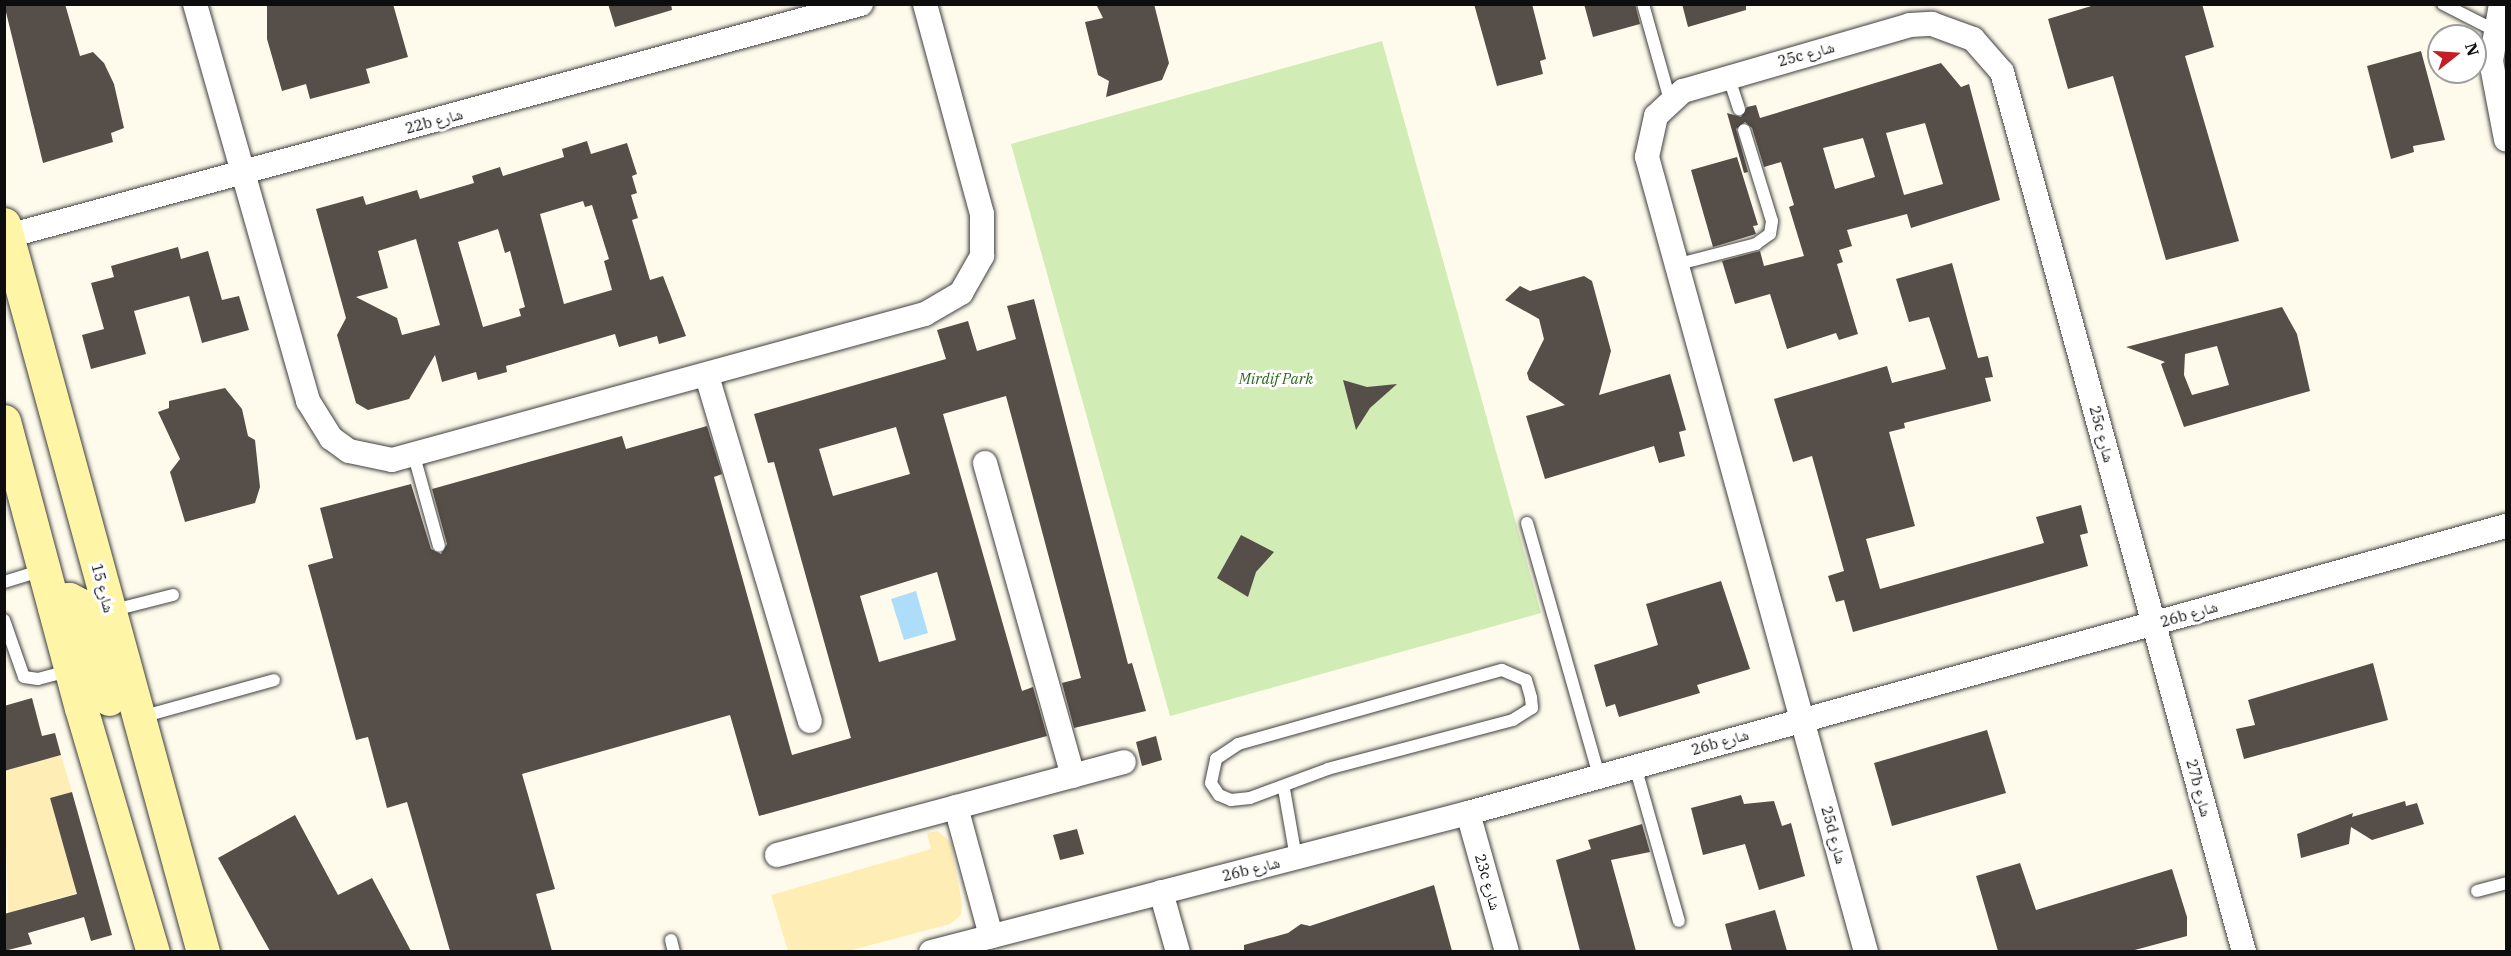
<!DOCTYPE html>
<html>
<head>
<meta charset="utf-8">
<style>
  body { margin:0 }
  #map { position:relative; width:2511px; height:956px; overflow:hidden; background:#fffbec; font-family:"IBM Plex Serif","Noto Naskh Arabic",serif }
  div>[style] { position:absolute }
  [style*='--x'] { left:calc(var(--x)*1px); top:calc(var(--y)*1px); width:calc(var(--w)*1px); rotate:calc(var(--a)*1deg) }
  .green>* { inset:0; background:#d1ecb4 }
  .sand>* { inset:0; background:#feeeb6 }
  .water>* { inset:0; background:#aeddfa }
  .building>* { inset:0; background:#564e48 }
  .roads { filter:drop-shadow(0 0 2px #404040) drop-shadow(0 0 2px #404040) }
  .lane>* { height:12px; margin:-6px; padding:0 6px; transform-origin:6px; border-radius:6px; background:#fff }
  .street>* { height:24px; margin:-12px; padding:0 12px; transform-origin:12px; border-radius:12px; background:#fff }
  .secondary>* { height:33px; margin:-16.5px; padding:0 16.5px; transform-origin:16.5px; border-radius:16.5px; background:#fff5a7 }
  span { translate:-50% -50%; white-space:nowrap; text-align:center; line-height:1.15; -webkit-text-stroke:6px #fff; paint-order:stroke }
  .street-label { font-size:15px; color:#0d0d0d }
  .park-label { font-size:15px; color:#2a6819; font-style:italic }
  .frame { position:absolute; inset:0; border:6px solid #0d0d0d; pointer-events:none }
  .north { position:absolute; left:2427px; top:24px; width:60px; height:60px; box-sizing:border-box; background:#fff; border:2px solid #9e9e9e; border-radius:50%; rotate:73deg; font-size:16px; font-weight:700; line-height:24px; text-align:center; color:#0d0d0d }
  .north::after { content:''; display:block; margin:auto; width:21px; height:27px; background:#c41d25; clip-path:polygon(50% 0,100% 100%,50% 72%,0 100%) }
</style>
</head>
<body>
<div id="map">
  <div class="green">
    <div style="clip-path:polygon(1382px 41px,1541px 613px,1170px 716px,1011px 144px)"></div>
  </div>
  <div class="sand">
    <div style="clip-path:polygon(61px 755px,72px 792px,51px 798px,77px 893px,8px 913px,4px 771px)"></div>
    <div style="clip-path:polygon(938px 831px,951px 843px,962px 904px,961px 915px,950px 924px,848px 951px,788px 951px,771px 895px,931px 849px,927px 833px)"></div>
  </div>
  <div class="water">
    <div style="clip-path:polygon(916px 591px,928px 633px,904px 640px,891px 599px)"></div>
  </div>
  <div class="building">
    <div style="clip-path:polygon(4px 4px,65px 4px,80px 56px,93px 52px,104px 63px,114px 84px,124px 128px,111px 133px,113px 142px,43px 163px)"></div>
    <div style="clip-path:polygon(267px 4px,393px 4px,408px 57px,366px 69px,370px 83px,310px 99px,306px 84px,282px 91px,267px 39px)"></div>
    <div style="clip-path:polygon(608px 4px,671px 4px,672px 10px,615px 27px)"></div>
    <div style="clip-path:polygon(1096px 4px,1154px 4px,1169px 63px,1162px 80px,1106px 97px,1109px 81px,1098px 75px,1085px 22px,1103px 18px)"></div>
    <div style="clip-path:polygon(1474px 4px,1532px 4px,1546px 59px,1540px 61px,1543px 74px,1497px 86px)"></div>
    <div style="clip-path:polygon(1584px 4px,1635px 4px,1640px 24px,1593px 37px)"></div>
    <div style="clip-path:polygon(1682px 4px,1746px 4px,1746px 10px,1688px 27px)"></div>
    <div style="clip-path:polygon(2098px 4px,2202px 4px,2214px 47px,2185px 56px,2239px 241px,2166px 260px,2113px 76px,2068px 89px,2048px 19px)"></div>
    <div style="clip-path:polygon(2421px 51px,2445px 140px,2413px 146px,2414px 152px,2391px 159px,2367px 66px)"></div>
    <div style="clip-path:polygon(evenodd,1941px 63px,1961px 87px,1969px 84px,2000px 200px,1911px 228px,1907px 214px,1847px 230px,1852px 246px,1839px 250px,1843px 262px,1837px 264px,1858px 334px,1839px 340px,1836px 333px,1787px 349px,1770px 294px,1735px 304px,1722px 261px,1760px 251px,1764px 266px,1804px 256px,1789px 207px,1794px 205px,1781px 162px,1764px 167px,1752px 128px,1745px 122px,1736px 129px,1748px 172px,1744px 173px,1727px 113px,1741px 117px,1747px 107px,1756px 105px,1760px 118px,1941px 63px,1925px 123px,1943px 184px,1904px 195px,1886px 133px,1925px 123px,1941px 63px,1863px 138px,1875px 177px,1835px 189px,1823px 148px,1863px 138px)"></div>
    <div style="clip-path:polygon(evenodd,587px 141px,591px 154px,627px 143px,637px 174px,632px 176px,637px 193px,631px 195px,638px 218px,632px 220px,650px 280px,663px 276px,686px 336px,659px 344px,657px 336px,619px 347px,615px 334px,506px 366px,507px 372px,478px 380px,476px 372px,442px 382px,435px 355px,409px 399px,368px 410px,356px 403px,337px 335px,346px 318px,316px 209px,363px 196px,366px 205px,417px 190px,420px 199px,474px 183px,472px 176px,500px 167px,503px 176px,564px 157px,562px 149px,587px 141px,583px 201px,585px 207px,592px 205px,609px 259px,604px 261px,612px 290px,564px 304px,540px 214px,583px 201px,587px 141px,498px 229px,505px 253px,510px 251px,525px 307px,519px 309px,521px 316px,483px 327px,458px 242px,498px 229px,587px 141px,416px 239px,440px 325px,402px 335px,397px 318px,356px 297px,388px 288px,378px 251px,416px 239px)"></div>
    <div style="clip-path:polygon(1737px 157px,1758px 225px,1753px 226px,1756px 234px,1713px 247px,1691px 170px)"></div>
    <div style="clip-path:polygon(178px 247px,181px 259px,208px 251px,222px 300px,239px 296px,249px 330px,202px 343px,189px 296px,134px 311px,146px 354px,91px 369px,82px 335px,104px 329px,91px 283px,114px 277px,111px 266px)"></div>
    <div style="clip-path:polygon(1952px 263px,1978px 358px,1988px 356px,1993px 377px,1985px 378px,1991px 401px,1904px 423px,1905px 428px,1889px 432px,1915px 526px,1866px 539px,1880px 589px,2044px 543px,2036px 517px,2081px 505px,2088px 533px,2080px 535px,2088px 566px,1853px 632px,1844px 600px,1836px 602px,1828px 576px,1844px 571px,1812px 456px,1793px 462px,1774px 399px,1887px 366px,1892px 383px,1946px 369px,1929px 317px,1909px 322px,1896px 279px)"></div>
    <div style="clip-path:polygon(1584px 276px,1592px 281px,1611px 351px,1599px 395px,1670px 374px,1686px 430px,1679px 432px,1685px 456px,1659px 463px,1654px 446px,1545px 479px,1526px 416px,1565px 405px,1529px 380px,1527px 373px,1544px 339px,1539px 319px,1505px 300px,1520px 286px,1530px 291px)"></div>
    <div style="clip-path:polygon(evenodd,1034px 299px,1128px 664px,1132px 663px,1146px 711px,1074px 728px,1062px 683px,1081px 678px,1006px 396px,943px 414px,1022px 691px,1033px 687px,1047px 736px,759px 816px,730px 715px,522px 774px,555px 889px,536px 894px,552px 951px,450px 951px,407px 802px,387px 808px,368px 737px,356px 740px,308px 565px,333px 558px,320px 508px,411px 484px,431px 549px,441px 554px,447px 544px,432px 489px,622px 436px,626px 449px,707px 426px,722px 474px,714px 477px,792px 755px,851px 738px,774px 462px,768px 463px,754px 414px,946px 359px,937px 330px,968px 321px,977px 351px,1016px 339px,1007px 306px,1034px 299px,896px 427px,910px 474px,833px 496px,819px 449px,896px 427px,1034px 299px,937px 572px,956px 640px,879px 662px,860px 596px,937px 572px)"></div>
    <div style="clip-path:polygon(evenodd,2282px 307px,2297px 334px,2310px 391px,2184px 427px,2161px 364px,2165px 362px,2126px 347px,2282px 307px,2217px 346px,2229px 385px,2192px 395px,2184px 375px,2185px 354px,2217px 346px)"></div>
    <div style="clip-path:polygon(1343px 380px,1367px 387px,1397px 384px,1370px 408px,1356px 430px)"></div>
    <div style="clip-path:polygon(225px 388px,242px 409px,248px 436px,255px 440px,260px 487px,255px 503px,185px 522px,170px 472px,180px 459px,158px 412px,169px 408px,169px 401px)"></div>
    <div style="clip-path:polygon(1241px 535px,1274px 552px,1256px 572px,1248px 597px,1217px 578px)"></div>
    <div style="clip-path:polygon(1721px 581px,1750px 669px,1697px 685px,1700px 693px,1619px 717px,1615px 704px,1606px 707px,1594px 665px,1658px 645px,1646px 604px)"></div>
    <div style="clip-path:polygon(2373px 663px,2388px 720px,2244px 759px,2236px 729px,2255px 725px,2248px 700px)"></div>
    <div style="clip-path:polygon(32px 698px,42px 736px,55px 733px,61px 755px,4px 771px,4px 706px)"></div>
    <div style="clip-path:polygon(1987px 730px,2006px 793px,1892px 826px,1874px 763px)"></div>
    <div style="clip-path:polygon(1156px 736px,1162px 760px,1142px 766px,1136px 742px)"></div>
    <div style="clip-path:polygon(72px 792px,112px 935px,91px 941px,84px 917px,28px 933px,32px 944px,4px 951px,4px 914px,77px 894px,50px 798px)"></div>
    <div style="clip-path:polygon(1741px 795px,1744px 804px,1774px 801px,1782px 826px,1791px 823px,1805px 876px,1759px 890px,1745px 844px,1703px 855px,1691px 808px)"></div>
    <div style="clip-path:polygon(2405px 801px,2406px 806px,2417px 803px,2424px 824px,2372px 840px,2351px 827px,2349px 844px,2301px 858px,2297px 834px,2353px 813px,2352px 817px)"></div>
    <div style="clip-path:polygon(295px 815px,338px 895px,372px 878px,411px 951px,270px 951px,218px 858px)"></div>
    <div style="clip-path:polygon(1642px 824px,1650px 852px,1611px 860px,1636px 951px,1580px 951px,1556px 860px,1591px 849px,1588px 840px)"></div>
    <div style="clip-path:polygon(1077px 829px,1084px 854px,1060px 860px,1053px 835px)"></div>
    <div style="clip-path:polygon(2020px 863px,2036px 910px,2172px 869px,2187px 917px,2187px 936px,2131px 951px,1998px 951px,1976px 876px)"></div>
    <div style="clip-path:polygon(1434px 885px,1452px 951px,1244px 951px,1244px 945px,1288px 933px,1301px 924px,1310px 926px)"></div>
    <div style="clip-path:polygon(1775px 910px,1787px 951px,1732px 951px,1725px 924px)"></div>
  </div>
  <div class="roads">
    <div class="lane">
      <div style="--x:1643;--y:4;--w:100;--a:74.3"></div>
      <div style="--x:2443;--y:4;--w:57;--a:27"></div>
      <div style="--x:1728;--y:75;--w:36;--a:72"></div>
      <div style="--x:1675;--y:265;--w:84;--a:-14.5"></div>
      <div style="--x:1756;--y:244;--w:17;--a:-36"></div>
      <div style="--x:1770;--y:234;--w:13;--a:-81"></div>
      <div style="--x:1772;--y:221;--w:95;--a:-107.1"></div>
      <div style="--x:414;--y:456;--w:93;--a:74.5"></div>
      <div style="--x:1527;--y:523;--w:263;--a:74.1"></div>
      <div style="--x:4;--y:582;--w:41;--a:-17.1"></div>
      <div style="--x:110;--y:611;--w:65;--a:-14.3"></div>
      <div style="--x:4;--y:620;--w:60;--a:70.7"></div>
      <div style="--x:24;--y:677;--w:14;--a:8"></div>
      <div style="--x:38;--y:679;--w:34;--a:-15"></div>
      <div style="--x:1502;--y:670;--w:26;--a:23"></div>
      <div style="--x:1526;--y:680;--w:19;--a:74"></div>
      <div style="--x:1531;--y:698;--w:10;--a:84"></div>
      <div style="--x:1532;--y:708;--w:22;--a:148"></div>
      <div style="--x:1513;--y:720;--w:191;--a:165.2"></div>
      <div style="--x:1328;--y:769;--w:83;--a:159.6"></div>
      <div style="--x:1250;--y:798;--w:19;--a:174"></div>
      <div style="--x:1231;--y:800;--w:13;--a:-157"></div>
      <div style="--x:1219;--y:795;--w:14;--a:-124"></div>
      <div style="--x:1211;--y:783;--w:25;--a:-78"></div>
      <div style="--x:1216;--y:759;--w:27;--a:-34"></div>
      <div style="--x:1238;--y:744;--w:274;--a:-15.7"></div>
      <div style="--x:141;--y:717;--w:138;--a:-15.5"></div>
      <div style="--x:1635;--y:766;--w:161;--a:74.2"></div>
      <div style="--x:1284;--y:789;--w:70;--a:80.1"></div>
      <div style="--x:2477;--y:891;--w:30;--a:-15"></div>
      <div style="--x:671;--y:940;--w:12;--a:76"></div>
    </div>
    <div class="street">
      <div style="--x:195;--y:4;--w:413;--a:74.1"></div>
      <div style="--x:308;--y:401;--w:44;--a:58.1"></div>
      <div style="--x:331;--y:438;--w:22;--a:36"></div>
      <div style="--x:349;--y:451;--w:44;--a:11.8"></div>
      <div style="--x:392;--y:460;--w:553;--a:-15.32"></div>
      <div style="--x:925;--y:314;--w:42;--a:-30.3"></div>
      <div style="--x:961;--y:293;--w:43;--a:-60.4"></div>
      <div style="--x:982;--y:256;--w:42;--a:-90"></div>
      <div style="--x:982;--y:214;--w:218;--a:-105.2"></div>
      <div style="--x:2501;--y:4;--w:58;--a:100"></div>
      <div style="--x:2491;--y:61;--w:80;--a:79.2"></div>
      <div style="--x:8;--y:236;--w:884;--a:-15.22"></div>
      <div style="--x:707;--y:376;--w:360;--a:73.4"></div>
      <div style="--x:985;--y:463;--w:325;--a:74.3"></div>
      <div style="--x:956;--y:807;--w:134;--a:74.8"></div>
      <div style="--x:1468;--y:813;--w:144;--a:74.3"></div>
      <div style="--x:777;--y:855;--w:359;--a:-15"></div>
      <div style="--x:1161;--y:892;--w:62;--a:74.2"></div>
      <div style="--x:931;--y:952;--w:555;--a:-14.51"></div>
      <div style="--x:1468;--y:813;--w:1077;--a:-15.46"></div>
      <div style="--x:1866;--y:952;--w:825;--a:-105.4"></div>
      <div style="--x:1647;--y:157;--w:42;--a:-77.6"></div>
      <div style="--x:1656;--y:116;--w:37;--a:-43"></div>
      <div style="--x:1683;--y:91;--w:236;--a:-16.2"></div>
      <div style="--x:1910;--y:25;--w:22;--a:-3"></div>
      <div style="--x:1932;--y:24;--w:44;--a:20.1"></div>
      <div style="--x:1973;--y:39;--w:44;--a:48.7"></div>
      <div style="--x:2002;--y:72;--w:913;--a:74.62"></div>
    </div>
    <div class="secondary">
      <div style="--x:4;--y:224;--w:755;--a:74.71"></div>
      <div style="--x:4;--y:421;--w:297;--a:75"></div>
      <div style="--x:81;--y:708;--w:254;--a:73.6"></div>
      <div style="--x:54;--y:607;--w:17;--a:-28"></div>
      <div style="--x:69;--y:599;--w:13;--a:27"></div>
      <div style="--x:81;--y:605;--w:98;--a:73.4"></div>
    </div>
  </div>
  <div class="street-label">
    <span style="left:1806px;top:54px;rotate:-15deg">25c شارع</span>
    <span style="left:434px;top:121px;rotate:-15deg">22b شارع</span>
    <span style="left:2102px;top:434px;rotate:75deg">25c شارع</span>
    <span style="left:103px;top:588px;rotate:75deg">شارع 15</span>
    <span style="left:2189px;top:614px;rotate:-16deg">26b شارع</span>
    <span style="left:1720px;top:742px;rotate:-16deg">26b شارع</span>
    <span style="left:2199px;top:788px;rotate:75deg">27b شارع</span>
    <span style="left:1834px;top:835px;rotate:75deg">25d شارع</span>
    <span style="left:1251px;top:869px;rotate:-14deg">26b شارع</span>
    <span style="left:1488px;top:882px;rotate:74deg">23c شارع</span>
  </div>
  <div class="park-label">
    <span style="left:1276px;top:379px">Mirdif Park</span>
  </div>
  <div class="frame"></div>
  <div class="north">N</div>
</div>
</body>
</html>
